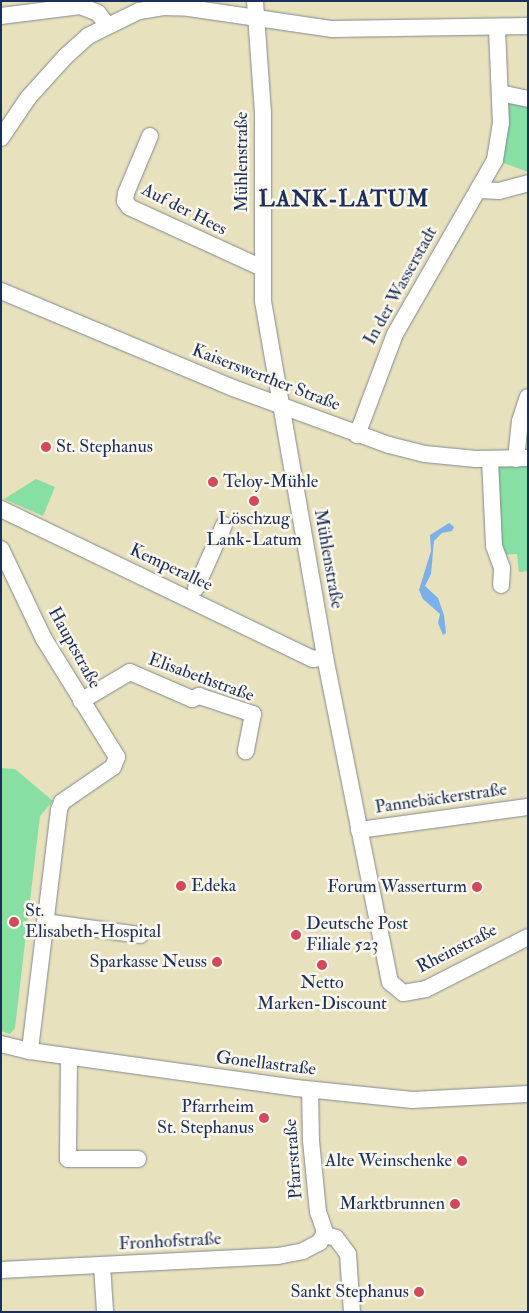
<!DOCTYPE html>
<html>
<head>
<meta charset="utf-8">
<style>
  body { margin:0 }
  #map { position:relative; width:529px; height:1313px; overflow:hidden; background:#e8e1be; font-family:"IM FELL Double Pica",serif }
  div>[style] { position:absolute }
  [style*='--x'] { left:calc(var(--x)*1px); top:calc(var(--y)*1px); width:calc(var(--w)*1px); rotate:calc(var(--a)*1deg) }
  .green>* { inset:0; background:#88dfa3 }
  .water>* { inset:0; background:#7dafe9 }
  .roads { filter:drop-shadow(0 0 1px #82888e) drop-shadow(0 0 1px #82888e) }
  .minor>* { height:16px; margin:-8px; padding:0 8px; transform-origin:8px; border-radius:8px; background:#fff }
  .dots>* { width:14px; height:14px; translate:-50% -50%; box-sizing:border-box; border:2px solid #fbf7ec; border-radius:50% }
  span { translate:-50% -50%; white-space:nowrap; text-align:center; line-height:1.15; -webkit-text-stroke:5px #fbf7ec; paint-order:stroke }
  .street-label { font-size:18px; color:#1b2f5e }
  .poi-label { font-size:18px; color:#1b2f5e }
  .left { translate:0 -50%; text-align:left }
  .right { translate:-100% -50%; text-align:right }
  .district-label { font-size:22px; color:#1b2f5e; font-weight:700; letter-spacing:1px }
  .frame { position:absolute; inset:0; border:2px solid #1b2f5e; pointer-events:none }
</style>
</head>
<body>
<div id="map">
  <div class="green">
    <div style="clip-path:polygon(507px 102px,528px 105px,528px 172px,501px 162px)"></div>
    <div style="clip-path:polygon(528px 466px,528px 571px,519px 572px,517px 554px,499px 555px,494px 467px)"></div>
    <div style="clip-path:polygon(36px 479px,55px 487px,43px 516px,4px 499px)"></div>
    <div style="clip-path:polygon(1px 768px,15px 769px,53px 801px,40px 816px,15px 1028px,10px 1034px,1px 1031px)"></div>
  </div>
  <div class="water">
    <div style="clip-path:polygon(449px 523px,454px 527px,452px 531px,442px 533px,434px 541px,431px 574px,425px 586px,438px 598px,444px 615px,446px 633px,443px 635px,438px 623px,440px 614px,423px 599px,419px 590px,431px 551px,430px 535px)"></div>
  </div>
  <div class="roads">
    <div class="minor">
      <div style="--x:255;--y:1;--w:112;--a:85.9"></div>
      <div style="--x:263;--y:113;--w:188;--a:90"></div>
      <div style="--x:263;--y:301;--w:361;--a:80.1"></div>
      <div style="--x:325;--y:657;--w:331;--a:78.7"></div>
      <div style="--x:390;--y:982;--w:17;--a:40"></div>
      <div style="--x:403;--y:993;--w:23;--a:-10"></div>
      <div style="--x:426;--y:989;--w:114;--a:-27"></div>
      <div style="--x:1;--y:16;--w:80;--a:-7.2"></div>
      <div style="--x:80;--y:6;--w:19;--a:21"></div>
      <div style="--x:98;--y:13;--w:15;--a:53"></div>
      <div style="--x:500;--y:93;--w:29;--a:12"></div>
      <div style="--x:150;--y:136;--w:62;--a:112.8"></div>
      <div style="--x:126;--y:193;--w:8;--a:97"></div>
      <div style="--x:125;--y:201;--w:7;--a:56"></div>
      <div style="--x:129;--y:207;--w:146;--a:24.6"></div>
      <div style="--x:1;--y:138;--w:48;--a:-56"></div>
      <div style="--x:28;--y:98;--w:57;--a:-47.9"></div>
      <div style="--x:66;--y:56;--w:30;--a:-42"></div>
      <div style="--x:88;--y:36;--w:57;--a:-26.1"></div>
      <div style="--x:139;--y:11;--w:25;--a:-9"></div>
      <div style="--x:164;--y:7;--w:25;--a:2"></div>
      <div style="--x:189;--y:8;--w:145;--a:8.4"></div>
      <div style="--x:332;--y:29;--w:196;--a:-0.9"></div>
      <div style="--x:479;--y:190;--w:20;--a:3"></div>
      <div style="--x:499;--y:191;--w:30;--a:-15"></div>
      <div style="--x:1;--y:291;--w:251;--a:22.7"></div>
      <div style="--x:233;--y:388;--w:166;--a:20.1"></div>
      <div style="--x:389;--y:445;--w:37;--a:14"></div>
      <div style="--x:425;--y:454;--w:51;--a:5.6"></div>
      <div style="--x:476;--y:459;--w:52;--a:-1.1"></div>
      <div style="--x:357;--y:435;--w:108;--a:-69.4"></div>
      <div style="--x:395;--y:334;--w:201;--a:-60.1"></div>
      <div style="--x:495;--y:160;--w:36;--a:-81"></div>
      <div style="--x:501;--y:124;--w:96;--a:-92.4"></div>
      <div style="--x:516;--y:459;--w:38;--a:-84"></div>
      <div style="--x:520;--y:421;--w:25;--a:-72"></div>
      <div style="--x:490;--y:460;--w:86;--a:87.3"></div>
      <div style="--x:494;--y:546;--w:23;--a:70"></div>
      <div style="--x:502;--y:568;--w:17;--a:93"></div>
      <div style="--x:1;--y:509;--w:346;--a:25.7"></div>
      <div style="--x:313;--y:659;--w:12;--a:-9"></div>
      <div style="--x:1;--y:549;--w:100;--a:64.5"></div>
      <div style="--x:44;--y:639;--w:139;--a:58.3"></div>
      <div style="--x:117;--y:757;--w:11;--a:112"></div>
      <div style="--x:113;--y:767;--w:62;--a:145.5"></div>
      <div style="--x:62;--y:802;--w:9;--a:111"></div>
      <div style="--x:59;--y:810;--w:243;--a:96.9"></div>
      <div style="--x:196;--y:588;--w:69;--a:-66"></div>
      <div style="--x:81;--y:701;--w:57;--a:-30.6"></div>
      <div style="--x:130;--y:672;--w:68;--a:23.5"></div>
      <div style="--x:192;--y:699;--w:8;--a:-23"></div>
      <div style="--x:199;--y:696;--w:57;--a:18.4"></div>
      <div style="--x:253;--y:714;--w:38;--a:101"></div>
      <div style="--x:359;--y:830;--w:171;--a:-7.8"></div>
      <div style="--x:45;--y:922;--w:96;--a:7.8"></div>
      <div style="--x:1;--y:1044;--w:30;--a:14"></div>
      <div style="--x:30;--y:1051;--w:269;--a:7.9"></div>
      <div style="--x:296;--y:1088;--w:117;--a:5.9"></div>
      <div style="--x:412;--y:1100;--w:116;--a:-3"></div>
      <div style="--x:69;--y:1057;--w:102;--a:90.6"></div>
      <div style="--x:68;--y:1159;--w:70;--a:0"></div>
      <div style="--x:325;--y:1235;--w:11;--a:15"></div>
      <div style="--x:336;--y:1238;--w:20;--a:53"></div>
      <div style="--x:348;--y:1254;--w:58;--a:86.1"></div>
      <div style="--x:102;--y:1265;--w:47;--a:86.3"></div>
      <div style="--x:1;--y:1270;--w:277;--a:-2.9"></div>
      <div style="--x:278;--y:1256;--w:25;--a:-11"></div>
      <div style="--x:303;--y:1251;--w:19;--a:-28"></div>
      <div style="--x:320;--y:1242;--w:11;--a:-63"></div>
      <div style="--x:325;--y:1232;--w:21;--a:-109"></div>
      <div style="--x:318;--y:1212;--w:72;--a:-95.6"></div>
      <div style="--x:311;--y:1140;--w:50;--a:-91.1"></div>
    </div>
  </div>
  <div class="dots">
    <div style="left:46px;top:447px;background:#d1495b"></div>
    <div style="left:213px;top:482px;background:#d1495b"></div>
    <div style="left:254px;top:501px;background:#d1495b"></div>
    <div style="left:181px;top:886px;background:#d1495b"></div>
    <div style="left:477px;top:887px;background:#d1495b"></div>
    <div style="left:14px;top:922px;background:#d1495b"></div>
    <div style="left:296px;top:935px;background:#d1495b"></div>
    <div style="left:217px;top:962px;background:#d1495b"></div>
    <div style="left:322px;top:965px;background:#d1495b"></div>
    <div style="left:264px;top:1118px;background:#d1495b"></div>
    <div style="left:462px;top:1161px;background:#d1495b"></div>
    <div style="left:455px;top:1204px;background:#d1495b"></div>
    <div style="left:419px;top:1292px;background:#d1495b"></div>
  </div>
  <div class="street-label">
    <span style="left:242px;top:162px;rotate:-90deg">Mühlenstraße</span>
    <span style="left:184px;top:210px;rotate:27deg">Auf der Hees</span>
    <span style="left:401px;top:286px;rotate:-61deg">In der Wasserstadt</span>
    <span style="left:266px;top:378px;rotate:21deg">Kaiserswerther Straße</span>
    <span style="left:328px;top:559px;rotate:80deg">Mühlenstraße</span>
    <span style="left:171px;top:568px;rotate:25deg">Kemperallee</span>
    <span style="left:74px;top:648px;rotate:61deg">Hauptstraße</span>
    <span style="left:201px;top:678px;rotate:20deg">Elisabethstraße</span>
    <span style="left:441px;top:799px;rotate:-8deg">Pannebäckerstraße</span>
    <span style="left:457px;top:949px;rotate:-27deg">Rheinstraße</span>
    <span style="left:266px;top:1064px;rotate:7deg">Gonellastraße</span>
    <span style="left:294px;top:1159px;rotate:-94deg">Pfarrstraße</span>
    <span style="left:170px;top:1242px;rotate:-3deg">Fronhofstraße</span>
  </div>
  <div class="poi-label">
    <span class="left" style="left:56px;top:447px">St. Stephanus</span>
    <span class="left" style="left:223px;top:482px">Teloy-Mühle</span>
    <span style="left:254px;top:530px">Löschzug<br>Lank-Latum</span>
    <span class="left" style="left:191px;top:886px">Edeka</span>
    <span class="right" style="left:467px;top:887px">Forum Wasserturm</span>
    <span class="left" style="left:25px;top:922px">St.<br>Elisabeth-Hospital</span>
    <span class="left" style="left:306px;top:935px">Deutsche Post<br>Filiale 523</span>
    <span class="right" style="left:207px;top:962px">Sparkasse Neuss</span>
    <span style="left:322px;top:994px">Netto<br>Marken-Discount</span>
    <span class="right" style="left:254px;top:1118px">Pfarrheim<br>St. Stephanus</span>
    <span class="right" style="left:452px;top:1161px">Alte Weinschenke</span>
    <span class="right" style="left:445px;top:1204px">Marktbrunnen</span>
    <span class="right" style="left:409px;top:1292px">Sankt Stephanus</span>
  </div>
  <div class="district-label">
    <span style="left:344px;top:200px">LANK-LATUM</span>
  </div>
  <div class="frame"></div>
</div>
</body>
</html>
